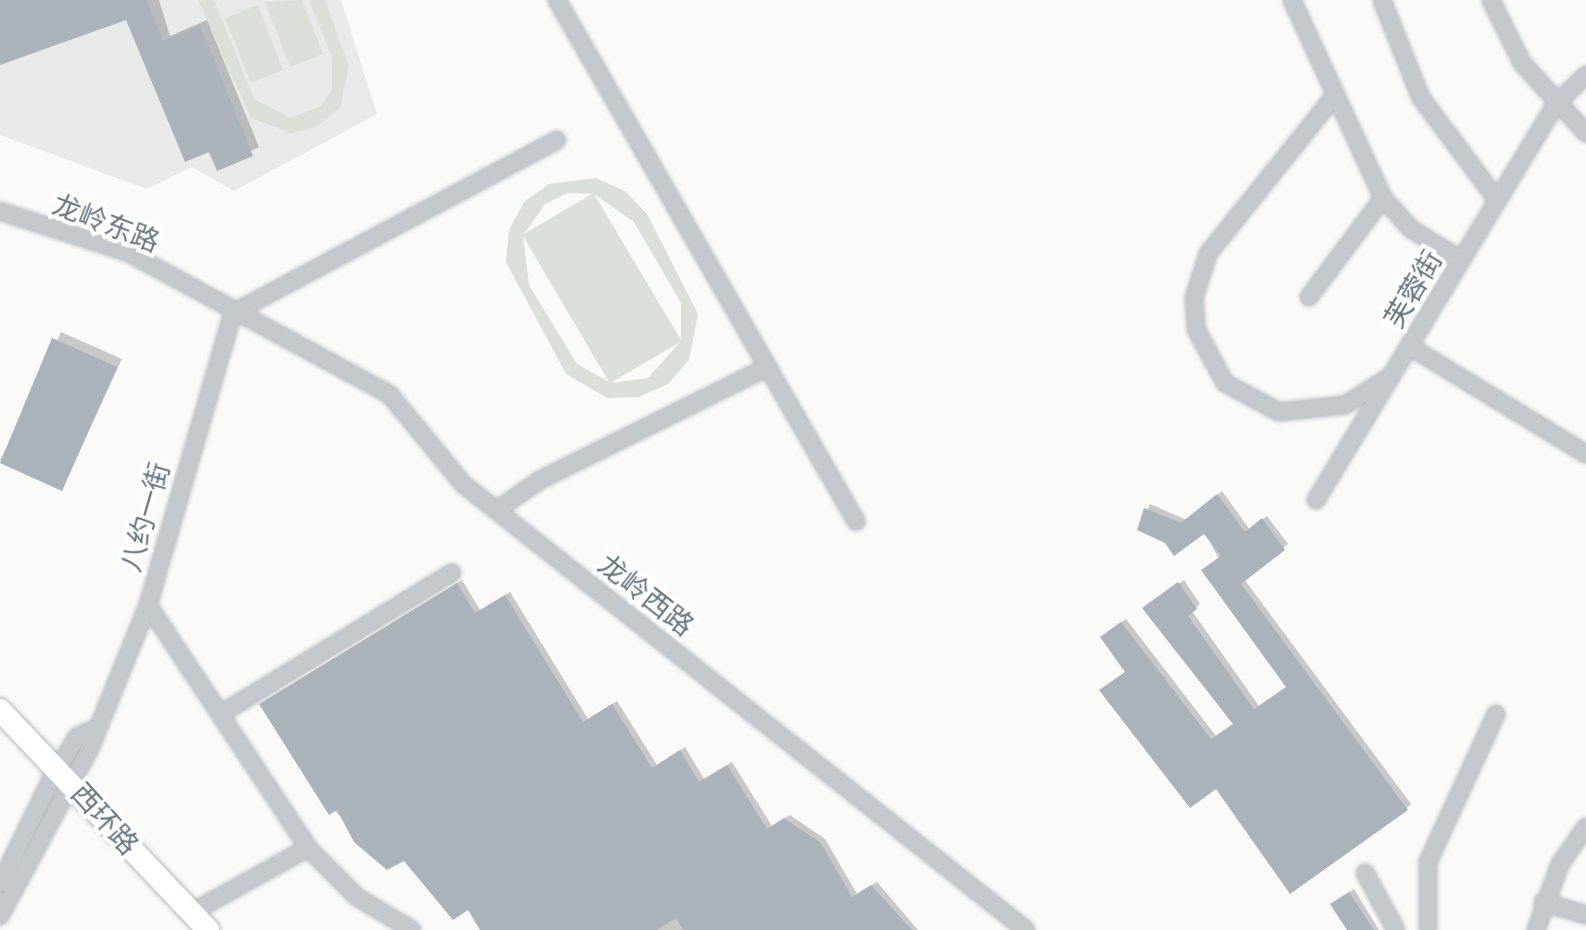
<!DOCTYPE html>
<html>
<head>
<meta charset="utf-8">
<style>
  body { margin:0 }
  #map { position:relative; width:1586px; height:930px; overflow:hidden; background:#fafaf8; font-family:"IBM Plex Sans","Noto Sans SC",sans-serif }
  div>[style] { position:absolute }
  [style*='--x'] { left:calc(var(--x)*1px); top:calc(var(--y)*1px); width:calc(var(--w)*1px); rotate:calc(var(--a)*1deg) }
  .built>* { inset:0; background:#e8e9e9 }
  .green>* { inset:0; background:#dadfd7 }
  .shadow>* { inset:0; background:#0003 }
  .building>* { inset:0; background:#aab3b9 }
  .roads { filter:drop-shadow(0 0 2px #b5babe) drop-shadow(0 0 2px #b5babe) }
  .minor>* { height:16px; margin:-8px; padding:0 8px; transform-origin:8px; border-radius:8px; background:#c3c8cc }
  .major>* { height:22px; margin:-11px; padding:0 11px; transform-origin:11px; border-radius:11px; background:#fff }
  span { translate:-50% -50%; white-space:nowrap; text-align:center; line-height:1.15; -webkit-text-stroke:8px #fff; paint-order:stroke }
  .street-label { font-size:28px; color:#657683 }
</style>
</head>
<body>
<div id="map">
  <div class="built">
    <div style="clip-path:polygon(0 0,341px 0,377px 114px,234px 191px,192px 167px,147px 189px,0 135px)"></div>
  </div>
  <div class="green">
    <div style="clip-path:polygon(198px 0,214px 0,254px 99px,291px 118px,320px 107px,332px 89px,332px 57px,309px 0,325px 0,349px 66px,340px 107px,318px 126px,291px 133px,251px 118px)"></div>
    <div style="clip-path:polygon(302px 0,323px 54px,290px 67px,265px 2px)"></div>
    <div style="clip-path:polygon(258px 5px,283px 70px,251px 83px,225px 18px)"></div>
    <div style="clip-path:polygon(evenodd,596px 178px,625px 191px,647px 214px,698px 314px,689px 360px,668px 384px,639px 397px,607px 398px,566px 374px,506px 262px,509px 230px,524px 202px,549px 184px,596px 178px,568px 193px,592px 194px,524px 234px,545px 204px,568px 193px,596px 178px,594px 194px,634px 222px,681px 303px,681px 340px,594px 194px,596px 178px,523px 236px,609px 382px,577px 364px,529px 285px,523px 236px,596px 178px,680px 342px,648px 378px,612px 383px,612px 382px,680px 342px)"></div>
  </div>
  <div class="shadow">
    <div style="clip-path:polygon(0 0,159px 0,170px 36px,207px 20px,259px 147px,218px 168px,127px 17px,0 64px)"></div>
    <div style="clip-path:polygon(61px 332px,122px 359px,62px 489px,0 461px)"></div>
    <div style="clip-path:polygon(1222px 491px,1250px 530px,1267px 516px,1288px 544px,1244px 579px,1411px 804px,1407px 808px,1217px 787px,1127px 671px,1107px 632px,1126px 619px,1216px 736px,1235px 723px,1149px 604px,1184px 580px,1200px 604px,1192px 611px,1259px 706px,1288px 686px,1204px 531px,1166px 541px,1139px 528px,1150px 504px,1187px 520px)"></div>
    <div style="clip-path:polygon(462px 580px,480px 610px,510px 592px,588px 719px,617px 701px,657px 765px,685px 747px,704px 779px,732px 762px,772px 826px,790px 815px,825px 839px,857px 894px,877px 882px,918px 930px,482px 930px,468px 908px,405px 859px,387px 868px,317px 791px,261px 704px)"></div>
    <div style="clip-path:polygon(1354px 889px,1379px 930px,1350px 930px,1337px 900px)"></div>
  </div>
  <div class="building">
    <div style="clip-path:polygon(0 0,146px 0,163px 41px,200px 26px,253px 156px,217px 171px,209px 152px,185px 162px,126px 20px,0 65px)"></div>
    <div style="clip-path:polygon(52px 338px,117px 367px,62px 491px,0 463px)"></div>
    <div style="clip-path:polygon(1217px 494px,1245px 532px,1262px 518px,1285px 550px,1241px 584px,1408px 810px,1290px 894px,1216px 789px,1190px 808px,1099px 690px,1125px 672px,1100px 637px,1121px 622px,1211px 739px,1233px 724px,1142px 608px,1178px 582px,1197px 609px,1188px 616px,1254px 709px,1286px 687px,1201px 570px,1221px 556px,1204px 534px,1174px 556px,1165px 543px,1137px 530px,1144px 508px,1181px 523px)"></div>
    <div style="clip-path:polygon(457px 583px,475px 613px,505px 595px,583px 722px,612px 704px,652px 768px,680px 750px,699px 782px,727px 765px,767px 829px,784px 818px,821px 843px,852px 897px,871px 885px,912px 930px,683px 930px,676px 918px,657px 930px,480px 930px,468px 910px,453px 920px,404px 861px,387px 870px,354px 842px,337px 810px,329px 815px,259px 704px)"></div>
    <div style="clip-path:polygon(1349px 892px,1374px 930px,1347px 930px,1330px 904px)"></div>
  </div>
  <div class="roads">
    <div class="minor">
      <div style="--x:557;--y:0;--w:601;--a:60.15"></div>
      <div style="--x:1292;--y:0;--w:218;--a:65.3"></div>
      <div style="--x:1383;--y:198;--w:42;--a:47.9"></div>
      <div style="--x:1411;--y:229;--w:59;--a:31.8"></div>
      <div style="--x:1382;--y:0;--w:105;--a:68.3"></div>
      <div style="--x:1421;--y:98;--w:127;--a:53.3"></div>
      <div style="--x:1491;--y:0;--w:70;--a:63.8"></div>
      <div style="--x:1522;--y:63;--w:95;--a:47.6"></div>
      <div style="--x:1332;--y:99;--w:198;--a:128.7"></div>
      <div style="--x:1208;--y:254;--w:46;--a:107.7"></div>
      <div style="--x:1194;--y:298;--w:31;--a:86"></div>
      <div style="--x:1196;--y:329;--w:61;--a:61.8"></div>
      <div style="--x:1225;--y:383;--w:61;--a:28.2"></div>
      <div style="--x:1279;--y:412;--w:66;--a:-6.1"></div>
      <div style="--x:1345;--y:405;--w:54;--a:-32.2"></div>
      <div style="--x:0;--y:211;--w:136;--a:18"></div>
      <div style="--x:129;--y:253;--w:297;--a:28.5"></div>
      <div style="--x:390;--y:395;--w:115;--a:50.6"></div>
      <div style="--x:463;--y:484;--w:718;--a:38.39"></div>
      <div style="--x:1309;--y:297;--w:124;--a:-53.2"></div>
      <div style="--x:233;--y:313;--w:367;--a:-28.1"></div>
      <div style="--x:1409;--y:346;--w:207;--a:31.4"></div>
      <div style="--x:1316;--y:500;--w:462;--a:-58.8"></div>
      <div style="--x:1555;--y:105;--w:43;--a:-44.1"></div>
      <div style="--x:497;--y:510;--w:52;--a:-34.9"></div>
      <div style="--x:540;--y:480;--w:254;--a:-26.4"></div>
      <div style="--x:148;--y:605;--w:291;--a:56.6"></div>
      <div style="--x:308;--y:848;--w:69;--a:45"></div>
      <div style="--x:357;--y:897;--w:64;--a:31"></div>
      <div style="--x:224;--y:712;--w:267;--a:-31.4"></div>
      <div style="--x:1365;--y:873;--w:65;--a:61.5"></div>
      <div style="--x:0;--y:884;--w:118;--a:-63.9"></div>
      <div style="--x:52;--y:778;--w:48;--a:-58.6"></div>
      <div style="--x:77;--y:737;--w:17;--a:-25"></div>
      <div style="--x:1543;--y:902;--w:45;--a:16.8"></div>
      <div style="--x:191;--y:913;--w:134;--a:-29.1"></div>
      <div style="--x:0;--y:916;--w:191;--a:-61.8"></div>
      <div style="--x:90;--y:748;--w:154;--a:-67.9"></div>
      <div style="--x:148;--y:605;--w:304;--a:-73.8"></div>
      <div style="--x:1428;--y:930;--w:68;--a:-90"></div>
      <div style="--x:1428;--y:862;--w:163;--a:-65.3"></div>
      <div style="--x:1536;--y:930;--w:70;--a:-70"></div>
      <div style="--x:1560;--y:864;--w:45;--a:-54.9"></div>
    </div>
    <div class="major">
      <div style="--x:0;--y:710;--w:303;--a:46.6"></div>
    </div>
  </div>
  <div class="street-label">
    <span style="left:106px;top:223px;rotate:21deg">龙岭东路</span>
    <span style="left:1413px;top:289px;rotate:-59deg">芙蓉街</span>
    <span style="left:145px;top:517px;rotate:-74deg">八约一街</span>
    <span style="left:646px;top:595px;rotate:38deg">龙岭西路</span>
    <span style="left:105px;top:819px;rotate:48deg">西环路</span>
  </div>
</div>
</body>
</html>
